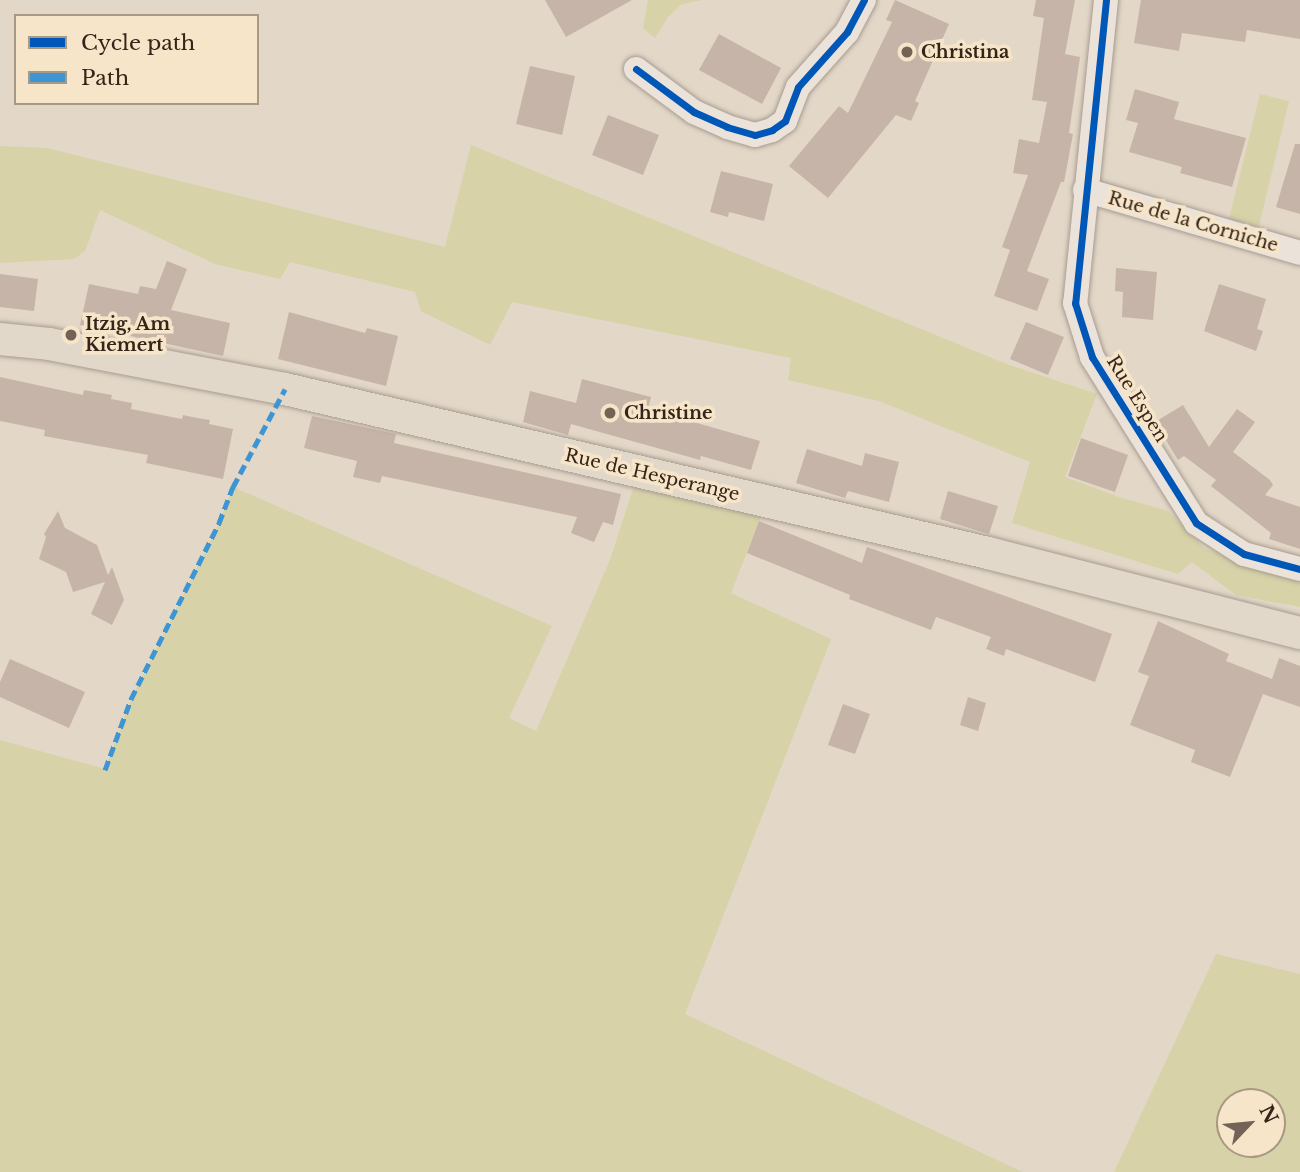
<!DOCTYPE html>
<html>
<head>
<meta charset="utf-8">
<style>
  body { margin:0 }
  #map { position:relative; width:1300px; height:1172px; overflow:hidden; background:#e3d7c7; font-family:"Libre Baskerville",serif }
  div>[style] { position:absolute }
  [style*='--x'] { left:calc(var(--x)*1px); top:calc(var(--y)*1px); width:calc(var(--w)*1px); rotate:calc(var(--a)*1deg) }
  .green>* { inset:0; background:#d7d2a8 }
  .building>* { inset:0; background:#c7b4a8 }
  .roads { filter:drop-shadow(0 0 2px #a79c91) drop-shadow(0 0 2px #a79c91) }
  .minor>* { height:24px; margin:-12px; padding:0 12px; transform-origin:12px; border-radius:12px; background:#ebe3d9 }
  .major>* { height:32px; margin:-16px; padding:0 16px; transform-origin:16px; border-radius:16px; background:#e2d8ca }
  .quiet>* { height:5px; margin-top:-2.5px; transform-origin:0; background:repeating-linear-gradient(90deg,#3e95d4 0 10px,transparent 0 15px) }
  .cycleway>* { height:7px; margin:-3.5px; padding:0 3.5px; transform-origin:3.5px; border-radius:3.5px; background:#0057b8 }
  .dots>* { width:19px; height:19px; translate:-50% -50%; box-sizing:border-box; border:4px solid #f7e5c9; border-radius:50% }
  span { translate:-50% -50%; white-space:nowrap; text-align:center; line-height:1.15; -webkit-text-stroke:7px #f7e5c9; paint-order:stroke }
  .poi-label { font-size:18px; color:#352419; font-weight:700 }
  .left { translate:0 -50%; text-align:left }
  .street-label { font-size:18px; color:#352419 }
  .legend { position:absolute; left:14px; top:14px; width:245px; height:91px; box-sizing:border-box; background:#f7e5c9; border:2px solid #a99883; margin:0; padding:9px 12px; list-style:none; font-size:21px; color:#352419 }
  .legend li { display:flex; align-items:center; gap:14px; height:35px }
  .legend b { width:35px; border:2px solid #a99883 }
  .north { position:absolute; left:1216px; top:1088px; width:70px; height:70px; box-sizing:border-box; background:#f7e5c9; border:2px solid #a99883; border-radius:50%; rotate:64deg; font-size:19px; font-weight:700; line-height:28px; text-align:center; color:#352419 }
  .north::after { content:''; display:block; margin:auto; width:24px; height:32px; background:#726356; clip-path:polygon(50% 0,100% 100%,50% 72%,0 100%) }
</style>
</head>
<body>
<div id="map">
  <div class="green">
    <div style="clip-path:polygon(648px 0,702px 0,682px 4px,668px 17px,655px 38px,643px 28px)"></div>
    <div style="clip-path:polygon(1260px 94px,1289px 101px,1259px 226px,1229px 219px)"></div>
    <div style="clip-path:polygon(471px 145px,1009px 365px,1097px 394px,1065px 477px,1119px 497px,1168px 511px,1205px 549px,1300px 577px,1300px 607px,1236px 595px,1192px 562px,1178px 574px,1012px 523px,1030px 462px,879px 401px,788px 380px,791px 358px,512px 302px,490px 345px,421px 311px,415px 292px,290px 262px,280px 279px,215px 264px,100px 210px,85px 251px,74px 259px,0 263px,0 146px,47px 148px,445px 247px)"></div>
    <div style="clip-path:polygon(634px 486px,761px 516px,731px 593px,831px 639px,685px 1014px,1023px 1172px,0 1172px,0 740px,105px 769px,131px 699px,219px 523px,233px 487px,552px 626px,509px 718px,536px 731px,610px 560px)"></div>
    <div style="clip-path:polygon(evenodd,1216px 954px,1300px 974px,1300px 1172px,1114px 1172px,1216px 954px,1230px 1102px,1272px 1102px,1272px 1144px,1230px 1144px,1230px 1102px)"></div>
  </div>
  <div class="building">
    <div style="clip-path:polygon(545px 0,632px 0,566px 37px)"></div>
    <div style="clip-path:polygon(895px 0,949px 24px,915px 101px,919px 103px,911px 121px,896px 115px,828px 198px,789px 166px,839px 106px,848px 113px,892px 22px,886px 20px)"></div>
    <div style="clip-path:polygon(1036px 0,1075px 0,1065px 54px,1080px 57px,1069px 133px,1073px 134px,1064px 182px,1061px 182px,1027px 271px,1049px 279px,1037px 311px,994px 296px,1010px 250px,1002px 247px,1028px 175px,1013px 173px,1019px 139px,1039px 143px,1047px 102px,1032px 100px,1044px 18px,1033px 16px)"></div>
    <div style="clip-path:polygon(1141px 0,1300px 0,1300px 39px,1247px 30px,1245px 42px,1182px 33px,1179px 51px,1134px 43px)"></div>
    <div style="clip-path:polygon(719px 34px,781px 68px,762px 104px,699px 70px)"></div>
    <div style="clip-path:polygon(530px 66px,575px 76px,562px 135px,516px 124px)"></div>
    <div style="clip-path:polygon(1135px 89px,1179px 102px,1174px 119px,1246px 138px,1232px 187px,1180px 173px,1182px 167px,1129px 152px,1138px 123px,1126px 120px)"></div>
    <div style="clip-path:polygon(608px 115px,659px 135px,643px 175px,592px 155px)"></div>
    <div style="clip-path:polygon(1295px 144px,1300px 144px,1300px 214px,1276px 207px)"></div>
    <div style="clip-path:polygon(721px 171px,773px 184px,764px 221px,729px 212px,728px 217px,710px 212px)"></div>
    <div style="clip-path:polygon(167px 261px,187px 269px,171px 310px,230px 323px,223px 356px,80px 325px,89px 284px,138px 294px,140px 286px,156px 289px)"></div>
    <div style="clip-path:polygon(1116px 268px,1157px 272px,1153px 320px,1122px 317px,1123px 292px,1115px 291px)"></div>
    <div style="clip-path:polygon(0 274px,38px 279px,34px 311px,0 307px)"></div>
    <div style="clip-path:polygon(1219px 284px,1266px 299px,1257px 329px,1263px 331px,1256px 351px,1204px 331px)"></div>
    <div style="clip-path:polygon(289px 312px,365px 333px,367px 328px,398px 336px,386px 386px,278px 359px)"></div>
    <div style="clip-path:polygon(1026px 322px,1064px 337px,1048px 375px,1010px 359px)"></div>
    <div style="clip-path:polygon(0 377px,83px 395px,84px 390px,112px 395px,111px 399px,132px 403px,131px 409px,182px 419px,183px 415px,197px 418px,210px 420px,209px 424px,233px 429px,223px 479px,146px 463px,148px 455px,44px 436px,45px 430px,0 421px)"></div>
    <div style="clip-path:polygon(582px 379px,651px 397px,648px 409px,760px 441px,751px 470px,701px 456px,700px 460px,571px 424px,568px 435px,523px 422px,530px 391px,576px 403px)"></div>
    <div style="clip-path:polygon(1183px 405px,1209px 447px,1237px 409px,1255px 422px,1233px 452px,1270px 480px,1273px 485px,1265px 495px,1300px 507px,1300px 549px,1269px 539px,1271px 533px,1211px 486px,1216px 480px,1184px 456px,1178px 460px,1155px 422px)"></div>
    <div style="clip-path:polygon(312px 416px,396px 434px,394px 443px,621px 494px,613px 525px,603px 522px,594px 542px,571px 533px,577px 517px,382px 476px,380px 483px,353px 477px,357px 461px,304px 448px)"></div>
    <div style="clip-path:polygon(1081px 438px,1128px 455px,1115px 492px,1068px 476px)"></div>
    <div style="clip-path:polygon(807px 449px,862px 466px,865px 453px,899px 462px,889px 502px,848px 491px,845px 498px,796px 483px)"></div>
    <div style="clip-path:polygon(948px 491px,998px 506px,989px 534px,940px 519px)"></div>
    <div style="clip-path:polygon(58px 511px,65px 528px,97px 545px,108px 575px,112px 567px,124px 600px,112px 625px,91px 614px,105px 582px,73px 592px,66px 572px,39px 559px,46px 537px,44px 534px)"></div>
    <div style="clip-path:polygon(759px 521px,862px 563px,867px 547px,1112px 634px,1095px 682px,1006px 649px,1004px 656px,986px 649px,991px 637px,936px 617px,931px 630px,849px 599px,850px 595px,747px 553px)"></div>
    <div style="clip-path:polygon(1158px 621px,1229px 654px,1226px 661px,1272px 679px,1279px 658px,1300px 666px,1300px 707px,1263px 694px,1230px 777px,1191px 762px,1195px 750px,1130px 725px,1149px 676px,1138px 672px)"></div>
    <div style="clip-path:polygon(10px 659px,85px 692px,69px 728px,0 697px,0 682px)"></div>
    <div style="clip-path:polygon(968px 697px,986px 703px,978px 731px,960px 725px)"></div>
    <div style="clip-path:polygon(843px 704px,870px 714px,855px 754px,828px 745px)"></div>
  </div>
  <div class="roads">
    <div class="minor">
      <div style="--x:1106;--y:0;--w:305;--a:95.8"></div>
      <div style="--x:1075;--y:303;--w:57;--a:72.5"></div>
      <div style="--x:1092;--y:357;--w:196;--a:57.9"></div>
      <div style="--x:1196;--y:523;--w:57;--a:32.9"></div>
      <div style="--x:1244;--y:554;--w:58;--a:15"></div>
      <div style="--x:636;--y:69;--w:72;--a:36.6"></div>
      <div style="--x:694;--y:112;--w:36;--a:24"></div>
      <div style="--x:727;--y:127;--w:29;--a:16"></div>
      <div style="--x:755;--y:135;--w:18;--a:-16"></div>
      <div style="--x:772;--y:130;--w:16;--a:-35"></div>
      <div style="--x:785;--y:121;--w:36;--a:-69"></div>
      <div style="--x:798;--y:87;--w:74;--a:-48.3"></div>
      <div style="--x:847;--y:32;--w:36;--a:-62"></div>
      <div style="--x:1085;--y:190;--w:224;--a:16.3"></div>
    </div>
    <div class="major">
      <div style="--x:0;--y:339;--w:49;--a:5.8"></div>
      <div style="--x:49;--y:344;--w:240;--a:10.8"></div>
      <div style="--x:285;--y:389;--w:722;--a:13.13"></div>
      <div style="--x:988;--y:553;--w:322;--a:14.4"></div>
    </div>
  </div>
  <div class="quiet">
    <div style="--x:105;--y:770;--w:76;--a:-69.9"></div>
    <div style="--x:131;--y:699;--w:197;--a:-63.4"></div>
    <div style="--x:219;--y:523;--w:39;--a:-69"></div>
    <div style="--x:233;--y:487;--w:111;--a:-62"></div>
  </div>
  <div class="cycleway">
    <div style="--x:1106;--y:0;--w:305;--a:95.8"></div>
    <div style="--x:1075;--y:303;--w:57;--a:72.5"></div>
    <div style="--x:1092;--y:357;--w:196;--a:57.9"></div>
    <div style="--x:1196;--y:523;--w:57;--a:32.9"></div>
    <div style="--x:1244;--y:554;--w:58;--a:15"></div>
    <div style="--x:636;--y:69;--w:72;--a:36.6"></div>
    <div style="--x:694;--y:112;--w:36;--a:24"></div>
    <div style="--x:727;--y:127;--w:29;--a:16"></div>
    <div style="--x:755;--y:135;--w:18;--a:-16"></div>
    <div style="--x:772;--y:130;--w:16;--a:-35"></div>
    <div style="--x:785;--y:121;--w:36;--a:-69"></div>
    <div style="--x:798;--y:87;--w:74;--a:-48.3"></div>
    <div style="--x:847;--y:32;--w:36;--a:-62"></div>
  </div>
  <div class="dots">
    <div style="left:907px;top:52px;background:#726356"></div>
    <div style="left:71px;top:335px;background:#726356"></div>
    <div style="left:610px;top:413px;background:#726356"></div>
  </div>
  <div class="poi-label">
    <span class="left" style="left:921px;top:52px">Christina</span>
    <span class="left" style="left:85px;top:335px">Itzig, Am<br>Kiemert</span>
    <span class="left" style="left:624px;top:413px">Christine</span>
  </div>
  <div class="street-label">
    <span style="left:1193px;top:222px;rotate:16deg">Rue de la Corniche</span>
    <span style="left:1137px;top:399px;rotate:58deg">Rue Espen</span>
    <span style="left:652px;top:475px;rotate:13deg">Rue de Hesperange</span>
  </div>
  <ul class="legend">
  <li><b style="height:9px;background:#0057b8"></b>Cycle path</li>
  <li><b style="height:9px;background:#3e95d4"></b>Path</li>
  </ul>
  <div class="north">N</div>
</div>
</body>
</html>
